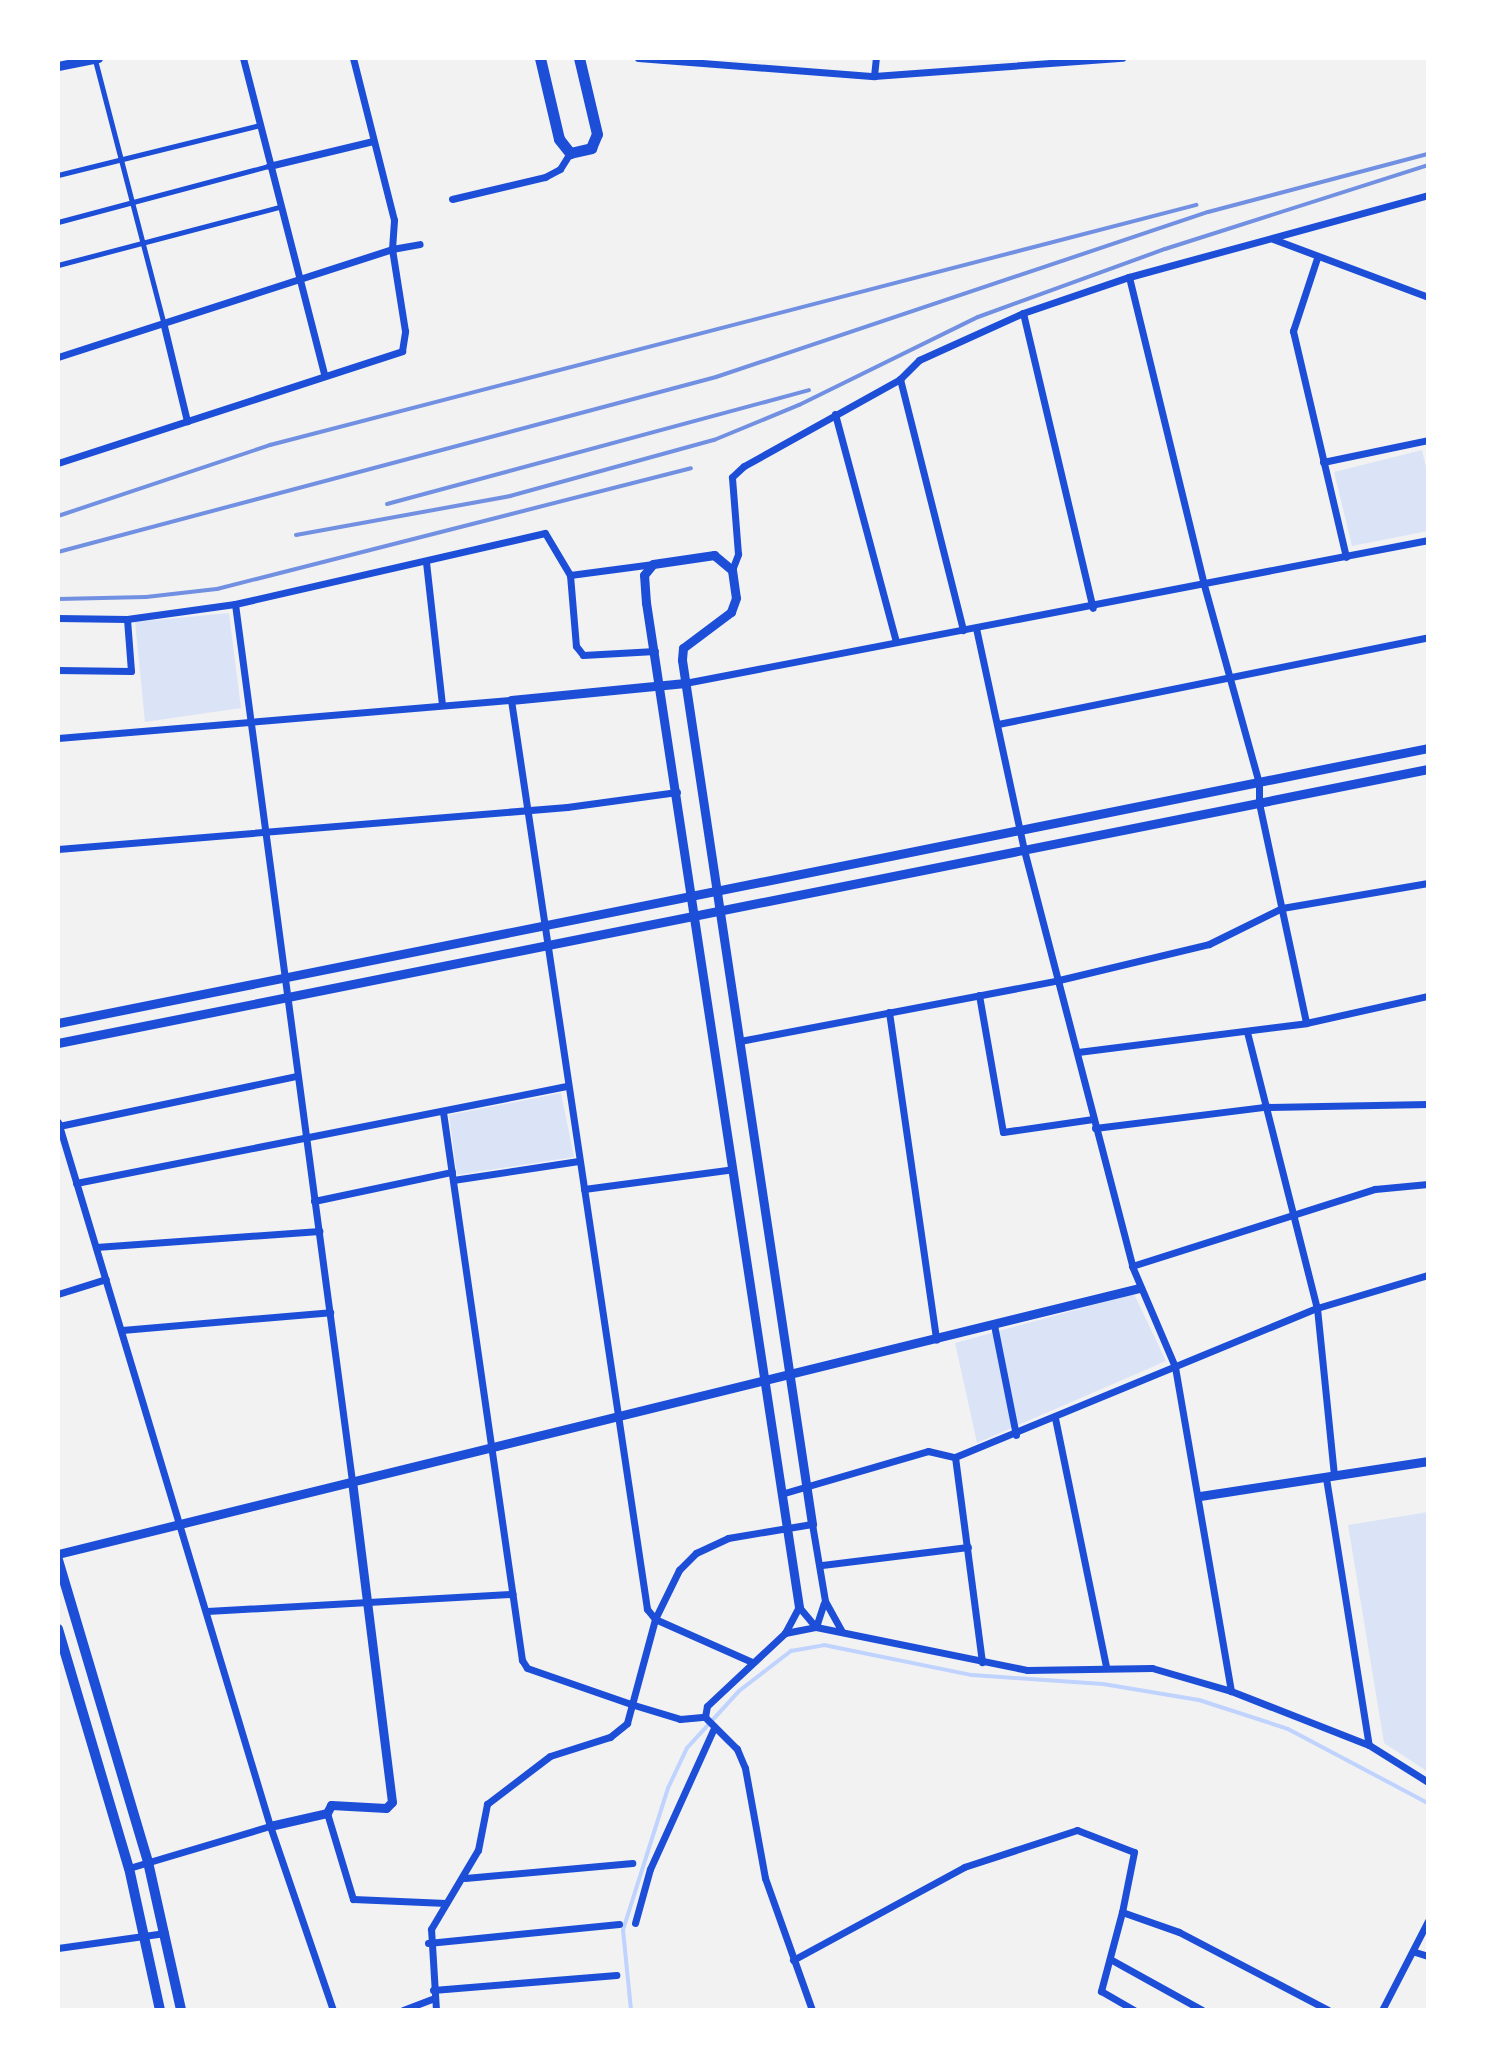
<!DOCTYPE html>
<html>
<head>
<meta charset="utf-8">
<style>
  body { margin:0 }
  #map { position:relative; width:1486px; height:2068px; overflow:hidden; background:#f2f2f2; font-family:Cabin,sans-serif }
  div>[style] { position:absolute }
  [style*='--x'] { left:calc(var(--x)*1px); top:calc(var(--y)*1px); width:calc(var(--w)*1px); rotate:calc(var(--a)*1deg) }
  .green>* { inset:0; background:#dbe4f7 }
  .stream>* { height:4px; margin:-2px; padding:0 2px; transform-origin:2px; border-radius:2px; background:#bfd3fe }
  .pedestrian>* { height:5px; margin:-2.5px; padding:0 2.5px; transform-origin:2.5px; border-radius:2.5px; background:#1d4ed8 }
  .minor>* { height:7px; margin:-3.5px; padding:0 3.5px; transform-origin:3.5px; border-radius:3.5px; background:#1d4ed8 }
  .tertiary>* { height:9px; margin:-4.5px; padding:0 4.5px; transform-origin:4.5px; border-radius:4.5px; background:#1d4ed8 }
  .secondary>* { height:10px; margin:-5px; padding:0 5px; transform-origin:5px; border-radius:5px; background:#1d4ed8 }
  .primary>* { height:11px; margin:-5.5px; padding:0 5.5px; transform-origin:5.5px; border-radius:5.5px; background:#1d4ed8 }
  .rail>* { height:4px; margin:-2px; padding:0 2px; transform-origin:2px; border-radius:2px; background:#7290e2 }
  span { translate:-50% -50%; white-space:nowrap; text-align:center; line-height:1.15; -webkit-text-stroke:6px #fff; paint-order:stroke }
  .frame { position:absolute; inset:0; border:60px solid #fff; pointer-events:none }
</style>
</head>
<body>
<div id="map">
  <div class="green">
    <div style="clip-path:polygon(1422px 450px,1428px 476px,1428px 531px,1352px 546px,1334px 472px)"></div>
    <div style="clip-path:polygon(229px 613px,241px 708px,145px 722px,135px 622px)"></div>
    <div style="clip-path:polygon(561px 1093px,574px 1157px,457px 1175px,449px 1115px)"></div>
    <div style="clip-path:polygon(1134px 1294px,1166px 1361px,977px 1443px,955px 1343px)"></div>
    <div style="clip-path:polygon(1428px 1512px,1428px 1772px,1384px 1743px,1348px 1525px)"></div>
  </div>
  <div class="stream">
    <div style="--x:631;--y:2010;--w:80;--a:-95.7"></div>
    <div style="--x:623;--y:1930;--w:149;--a:-72.4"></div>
    <div style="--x:668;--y:1788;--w:44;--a:-64.6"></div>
    <div style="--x:687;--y:1748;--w:77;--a:-47.6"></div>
    <div style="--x:739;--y:1691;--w:66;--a:-37.6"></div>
    <div style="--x:791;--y:1651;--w:34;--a:-10"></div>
    <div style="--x:824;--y:1645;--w:151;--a:11.5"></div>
    <div style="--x:972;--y:1675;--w:131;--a:3.9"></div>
    <div style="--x:1103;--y:1684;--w:97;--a:9.5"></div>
    <div style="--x:1199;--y:1700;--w:94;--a:18"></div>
    <div style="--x:1288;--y:1729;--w:158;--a:27.9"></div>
  </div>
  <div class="pedestrian">
    <div style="--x:95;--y:60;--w:274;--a:75.4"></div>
    <div style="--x:58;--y:175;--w:208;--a:-13.9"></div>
    <div style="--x:58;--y:222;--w:218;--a:-14.9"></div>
    <div style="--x:58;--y:265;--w:228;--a:-14.7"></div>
  </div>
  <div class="minor">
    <div style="--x:243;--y:58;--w:326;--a:75.6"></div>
    <div style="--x:638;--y:58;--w:237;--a:4.4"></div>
    <div style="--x:874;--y:76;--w:249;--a:-4.2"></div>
    <div style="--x:874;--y:76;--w:18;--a:-84"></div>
    <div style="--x:269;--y:166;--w:107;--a:-13.5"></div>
    <div style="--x:452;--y:199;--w:96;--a:-13.3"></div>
    <div style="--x:545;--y:177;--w:17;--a:-28"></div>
    <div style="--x:560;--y:169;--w:19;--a:-58"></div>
    <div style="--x:1273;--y:239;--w:165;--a:20.5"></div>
    <div style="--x:1317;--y:258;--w:77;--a:108.2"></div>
    <div style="--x:1293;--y:331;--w:232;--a:76.8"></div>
    <div style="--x:1129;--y:277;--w:317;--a:76.3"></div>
    <div style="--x:1204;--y:585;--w:205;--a:74.5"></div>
    <div style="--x:1259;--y:783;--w:20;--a:90"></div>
    <div style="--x:1259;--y:803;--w:225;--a:77.9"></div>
    <div style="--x:1023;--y:313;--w:303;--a:76.7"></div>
    <div style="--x:164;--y:326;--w:98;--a:76.4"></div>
    <div style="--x:58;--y:357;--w:351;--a:-17.9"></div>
    <div style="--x:392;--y:249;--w:28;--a:-10"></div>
    <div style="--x:900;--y:379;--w:259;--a:75.9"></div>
    <div style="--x:835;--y:414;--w:235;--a:75"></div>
    <div style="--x:1323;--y:462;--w:107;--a:-11.8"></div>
    <div style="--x:58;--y:463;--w:362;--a:-18"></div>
    <div style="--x:402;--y:351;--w:20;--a:-81"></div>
    <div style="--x:405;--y:331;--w:83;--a:-99"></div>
    <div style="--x:392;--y:249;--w:29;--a:-86"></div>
    <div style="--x:394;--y:220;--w:167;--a:-104.2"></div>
    <div style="--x:426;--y:562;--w:143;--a:83.6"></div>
    <div style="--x:732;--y:570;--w:17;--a:-69"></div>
    <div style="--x:738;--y:554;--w:77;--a:-94.5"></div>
    <div style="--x:732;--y:477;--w:16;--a:-43"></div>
    <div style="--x:744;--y:466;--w:179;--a:-29.1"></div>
    <div style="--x:900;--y:379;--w:27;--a:-45"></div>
    <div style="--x:919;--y:360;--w:114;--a:-24.3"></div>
    <div style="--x:1023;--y:313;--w:112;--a:-18.8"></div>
    <div style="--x:1129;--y:277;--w:310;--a:-15.3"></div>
    <div style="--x:570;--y:575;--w:84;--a:-7.5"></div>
    <div style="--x:235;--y:604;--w:885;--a:82.4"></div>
    <div style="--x:58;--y:618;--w:69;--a:0.8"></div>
    <div style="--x:127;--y:619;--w:109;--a:-7.9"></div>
    <div style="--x:235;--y:604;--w:318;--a:-12.9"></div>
    <div style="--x:545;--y:533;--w:49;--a:59.2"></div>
    <div style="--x:570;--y:575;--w:71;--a:85.2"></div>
    <div style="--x:576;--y:646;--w:11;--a:52"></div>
    <div style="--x:583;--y:655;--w:72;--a:-3.2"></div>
    <div style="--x:976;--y:628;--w:227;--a:77.8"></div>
    <div style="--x:1024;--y:850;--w:430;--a:75.4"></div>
    <div style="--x:1132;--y:1266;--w:110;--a:66.9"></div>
    <div style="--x:1175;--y:1367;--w:329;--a:80.2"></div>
    <div style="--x:58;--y:670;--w:73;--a:0.8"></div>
    <div style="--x:131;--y:671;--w:52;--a:-94.4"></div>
    <div style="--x:685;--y:683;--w:757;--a:-10.89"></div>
    <div style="--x:998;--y:724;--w:439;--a:-11.4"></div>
    <div style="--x:58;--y:738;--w:455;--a:-4.8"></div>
    <div style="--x:511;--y:700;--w:919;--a:81.49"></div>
    <div style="--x:647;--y:1609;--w:13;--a:51"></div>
    <div style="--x:655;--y:1619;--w:106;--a:23.9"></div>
    <div style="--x:58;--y:849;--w:511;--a:-4.72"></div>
    <div style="--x:567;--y:807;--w:111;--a:-7.8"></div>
    <div style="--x:979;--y:995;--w:139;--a:80.1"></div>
    <div style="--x:1003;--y:1132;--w:91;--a:-8.2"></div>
    <div style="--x:889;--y:1012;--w:331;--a:81.8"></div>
    <div style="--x:1247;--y:1032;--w:285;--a:75.8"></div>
    <div style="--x:1317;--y:1308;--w:169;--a:84.2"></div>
    <div style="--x:740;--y:1041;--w:325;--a:-10.8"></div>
    <div style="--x:1059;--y:980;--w:154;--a:-13.5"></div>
    <div style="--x:1209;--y:944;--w:81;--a:-26.3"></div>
    <div style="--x:1282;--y:908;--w:148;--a:-9.7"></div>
    <div style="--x:1078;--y:1052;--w:230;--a:-7.2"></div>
    <div style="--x:1306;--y:1023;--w:125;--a:-12.5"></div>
    <div style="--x:443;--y:1112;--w:554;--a:81.8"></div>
    <div style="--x:522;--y:1660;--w:9;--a:58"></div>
    <div style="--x:527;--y:1668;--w:113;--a:19.1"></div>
    <div style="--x:634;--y:1705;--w:48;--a:16.9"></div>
    <div style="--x:680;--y:1719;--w:25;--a:-5"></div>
    <div style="--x:58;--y:1122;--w:735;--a:73.24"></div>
    <div style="--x:270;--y:1826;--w:194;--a:71.1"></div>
    <div style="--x:59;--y:1126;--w:243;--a:-11.9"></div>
    <div style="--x:1095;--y:1128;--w:169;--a:-7.1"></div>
    <div style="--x:1263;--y:1107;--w:165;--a:-1"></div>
    <div style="--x:453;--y:1180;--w:127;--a:-8.6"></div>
    <div style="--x:76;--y:1183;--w:500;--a:-11.18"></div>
    <div style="--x:584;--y:1189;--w:150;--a:-7.6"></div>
    <div style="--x:314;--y:1201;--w:141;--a:-11.9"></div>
    <div style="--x:96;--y:1247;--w:224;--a:-4.1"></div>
    <div style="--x:1132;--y:1266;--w:255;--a:-17.6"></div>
    <div style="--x:1375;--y:1189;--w:53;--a:-5.4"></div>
    <div style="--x:58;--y:1294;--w:50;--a:-17.4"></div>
    <div style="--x:994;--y:1325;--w:112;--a:78.7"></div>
    <div style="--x:122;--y:1330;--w:209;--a:-4.9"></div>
    <div style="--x:1055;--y:1418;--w:254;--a:78.4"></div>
    <div style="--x:955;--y:1457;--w:207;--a:82.5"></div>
    <div style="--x:1326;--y:1478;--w:270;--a:80.9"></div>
    <div style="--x:781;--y:1494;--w:153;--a:-16.3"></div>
    <div style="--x:928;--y:1451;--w:28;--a:13"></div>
    <div style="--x:955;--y:1457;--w:391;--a:-22.4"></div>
    <div style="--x:1317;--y:1308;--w:116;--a:-16.6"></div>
    <div style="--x:822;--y:1565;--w:147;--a:-7"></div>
    <div style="--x:207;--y:1611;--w:306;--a:-3.2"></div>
    <div style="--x:785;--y:1633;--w:30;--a:-62"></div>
    <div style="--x:799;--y:1607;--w:26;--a:50"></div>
    <div style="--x:816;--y:1627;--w:25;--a:-72"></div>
    <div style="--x:327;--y:1813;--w:90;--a:73.2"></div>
    <div style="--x:353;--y:1899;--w:93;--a:2.5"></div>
    <div style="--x:129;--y:1868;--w:147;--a:-16.6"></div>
    <div style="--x:465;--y:1878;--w:168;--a:-5.1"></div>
    <div style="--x:1122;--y:1912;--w:82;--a:104.9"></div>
    <div style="--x:1101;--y:1991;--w:38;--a:30"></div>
    <div style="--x:635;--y:1923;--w:56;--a:-74.5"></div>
    <div style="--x:650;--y:1869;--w:153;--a:-65.6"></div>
    <div style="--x:428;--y:1943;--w:192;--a:-5.7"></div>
    <div style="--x:58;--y:1948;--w:108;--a:-8"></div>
    <div style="--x:1415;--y:1952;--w:14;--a:17"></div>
    <div style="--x:1110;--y:1959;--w:105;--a:29"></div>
    <div style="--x:793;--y:1960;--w:195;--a:-28.5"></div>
    <div style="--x:964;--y:1867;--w:119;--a:-18.1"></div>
    <div style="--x:1077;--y:1830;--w:61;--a:21.1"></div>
    <div style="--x:1134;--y:1852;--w:61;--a:101.3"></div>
    <div style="--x:1122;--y:1912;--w:60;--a:19.3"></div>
    <div style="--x:1179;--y:1932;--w:168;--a:27.6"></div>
    <div style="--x:433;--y:1990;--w:184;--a:-4.7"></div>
    <div style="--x:403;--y:2010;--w:33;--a:-21"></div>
    <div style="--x:436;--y:2010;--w:81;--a:-93.5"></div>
    <div style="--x:431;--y:1929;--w:92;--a:-59.3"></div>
    <div style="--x:478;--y:1850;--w:47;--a:-78.9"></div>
    <div style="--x:487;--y:1804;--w:79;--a:-37.3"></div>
    <div style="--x:550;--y:1756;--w:63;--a:-17.6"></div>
    <div style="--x:610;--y:1737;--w:22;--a:-39"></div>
    <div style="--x:627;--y:1723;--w:108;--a:-74.9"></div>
    <div style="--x:655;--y:1619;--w:55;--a:-63.9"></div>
    <div style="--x:679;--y:1570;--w:24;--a:-45"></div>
    <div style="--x:696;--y:1553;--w:35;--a:-25"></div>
    <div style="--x:728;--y:1538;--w:85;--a:-9.5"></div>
    <div style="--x:812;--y:1524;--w:78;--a:80.4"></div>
    <div style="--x:825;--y:1601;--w:35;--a:61"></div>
    <div style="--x:812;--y:2010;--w:140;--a:-109.6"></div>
    <div style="--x:765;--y:1878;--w:112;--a:-100.3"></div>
    <div style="--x:745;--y:1768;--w:21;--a:-113"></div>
    <div style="--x:737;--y:1749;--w:45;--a:-135"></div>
    <div style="--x:705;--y:1717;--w:11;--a:-80"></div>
    <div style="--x:707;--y:1706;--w:107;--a:-43.1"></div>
    <div style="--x:785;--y:1633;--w:32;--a:-11"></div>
    <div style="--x:816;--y:1627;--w:215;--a:11.5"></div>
    <div style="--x:1027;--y:1670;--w:125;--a:-0.9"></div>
    <div style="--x:1152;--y:1668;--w:82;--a:16.2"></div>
    <div style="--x:1231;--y:1691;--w:148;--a:21.4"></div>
    <div style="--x:1369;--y:1745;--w:70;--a:32.1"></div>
    <div style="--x:1382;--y:2010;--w:100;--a:-62.7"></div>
  </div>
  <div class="tertiary">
    <div style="--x:58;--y:66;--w:41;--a:-11.3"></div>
    <div style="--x:511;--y:700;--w:175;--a:-5.6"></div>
    <div style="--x:58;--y:1023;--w:1397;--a:-11.35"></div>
    <div style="--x:58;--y:1043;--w:1397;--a:-11.31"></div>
    <div style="--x:1200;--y:1496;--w:231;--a:-8.7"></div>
    <div style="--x:58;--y:1554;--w:1113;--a:-13.82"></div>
    <div style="--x:799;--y:1607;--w:1016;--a:-98.66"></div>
    <div style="--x:646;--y:603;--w:28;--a:-94"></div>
    <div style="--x:644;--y:575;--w:14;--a:-51"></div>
    <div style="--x:653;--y:564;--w:62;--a:-8.4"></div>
    <div style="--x:714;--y:555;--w:23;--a:40"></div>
    <div style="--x:732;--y:570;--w:28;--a:82"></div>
    <div style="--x:736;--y:598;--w:15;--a:110"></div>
    <div style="--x:731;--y:612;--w:60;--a:143.1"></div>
    <div style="--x:683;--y:648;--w:12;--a:95"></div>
    <div style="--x:682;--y:660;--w:874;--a:81.44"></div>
    <div style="--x:270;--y:1826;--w:58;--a:-12.8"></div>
    <div style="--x:327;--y:1813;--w:9;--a:-63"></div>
    <div style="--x:331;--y:1805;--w:55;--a:3.1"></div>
    <div style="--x:386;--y:1808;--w:8;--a:-45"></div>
    <div style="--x:392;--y:1802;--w:323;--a:-97.1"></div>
  </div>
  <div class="secondary">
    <div style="--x:58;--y:1560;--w:315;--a:73.4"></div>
    <div style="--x:148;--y:1862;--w:152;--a:77.4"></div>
    <div style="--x:58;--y:1629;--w:249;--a:73.5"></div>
    <div style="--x:129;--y:1868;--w:145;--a:77.7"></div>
  </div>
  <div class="primary">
    <div style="--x:540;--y:58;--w:83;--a:76.8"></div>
    <div style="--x:559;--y:139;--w:18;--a:52"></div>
    <div style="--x:570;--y:153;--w:22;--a:-13"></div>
    <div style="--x:591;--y:148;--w:15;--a:-67"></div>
    <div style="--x:597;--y:134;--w:78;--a:-103.3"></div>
  </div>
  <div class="rail">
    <div style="--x:387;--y:504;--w:437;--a:-15.1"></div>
    <div style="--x:58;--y:516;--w:224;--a:-18.5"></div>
    <div style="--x:270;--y:445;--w:957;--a:-14.53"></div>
    <div style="--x:296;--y:535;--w:218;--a:-10.3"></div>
    <div style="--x:510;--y:496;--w:212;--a:-15.4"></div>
    <div style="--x:714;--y:440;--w:92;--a:-22.4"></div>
    <div style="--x:799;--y:405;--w:199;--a:-26.2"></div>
    <div style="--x:978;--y:317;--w:199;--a:-20"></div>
    <div style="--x:1165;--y:249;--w:276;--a:-17.7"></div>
    <div style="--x:58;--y:552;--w:681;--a:-14.89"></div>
    <div style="--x:716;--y:377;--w:519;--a:-18.54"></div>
    <div style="--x:1208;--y:212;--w:228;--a:-14.8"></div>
    <div style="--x:58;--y:599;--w:88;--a:-1.3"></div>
    <div style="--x:146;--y:597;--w:71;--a:-6.4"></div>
    <div style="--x:217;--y:589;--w:489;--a:-14.3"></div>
  </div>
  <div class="frame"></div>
</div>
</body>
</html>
